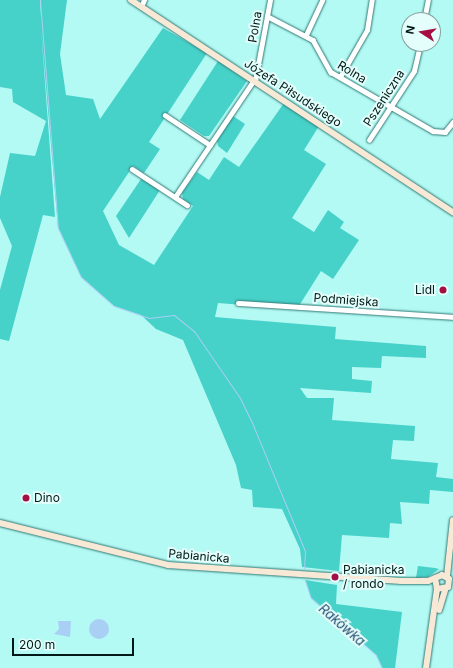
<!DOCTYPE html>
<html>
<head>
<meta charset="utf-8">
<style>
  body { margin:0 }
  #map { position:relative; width:453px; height:668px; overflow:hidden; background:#b3faf4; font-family:Inter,sans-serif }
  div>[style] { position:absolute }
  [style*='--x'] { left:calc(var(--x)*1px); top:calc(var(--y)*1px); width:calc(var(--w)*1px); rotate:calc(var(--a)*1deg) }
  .green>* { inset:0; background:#46d1c9 }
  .water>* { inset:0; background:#aacff5 }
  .round { border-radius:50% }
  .stream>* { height:1px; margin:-0.5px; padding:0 0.5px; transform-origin:0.5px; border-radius:0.5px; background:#aacff5 }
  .roads { filter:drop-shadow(0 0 1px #317874) drop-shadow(0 0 1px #317874) }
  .minor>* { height:4.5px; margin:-2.25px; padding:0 2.25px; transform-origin:2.25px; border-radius:2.25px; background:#fff }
  .secondary>* { height:6px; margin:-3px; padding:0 3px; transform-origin:3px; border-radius:3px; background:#f8e8d6 }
  .dots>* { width:11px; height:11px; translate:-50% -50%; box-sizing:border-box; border:2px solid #e3fefb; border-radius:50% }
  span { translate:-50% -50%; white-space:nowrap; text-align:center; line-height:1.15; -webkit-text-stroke:4px #e3fefb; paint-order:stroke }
  .street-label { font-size:12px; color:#001918 }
  .poi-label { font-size:12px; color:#001918 }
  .right { translate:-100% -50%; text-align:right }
  .left { translate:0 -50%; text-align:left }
  .water-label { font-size:13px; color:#22496f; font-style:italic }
  .north { position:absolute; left:401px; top:12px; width:40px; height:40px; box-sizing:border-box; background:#e3fefb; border:1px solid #88a2a0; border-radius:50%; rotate:282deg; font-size:11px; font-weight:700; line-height:16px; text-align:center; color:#001918 }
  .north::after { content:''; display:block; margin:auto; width:14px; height:18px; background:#a50d43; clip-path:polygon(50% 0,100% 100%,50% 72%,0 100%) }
  .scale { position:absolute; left:12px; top:638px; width:122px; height:18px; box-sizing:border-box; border:2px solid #001918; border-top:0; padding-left:5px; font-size:12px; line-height:14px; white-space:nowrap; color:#001918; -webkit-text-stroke:3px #e3fefb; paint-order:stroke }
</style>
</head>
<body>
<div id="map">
  <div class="green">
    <div style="clip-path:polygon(0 0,40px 0,41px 16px,41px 0,67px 0,60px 54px,66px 95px,93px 99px,100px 119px,163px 28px,207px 53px,149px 142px,160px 149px,144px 173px,133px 166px,103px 211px,119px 245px,154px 265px,193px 206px,183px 199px,182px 193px,197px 172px,209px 180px,224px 157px,239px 167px,284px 103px,319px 126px,304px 150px,326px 164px,292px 218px,314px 232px,328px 210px,344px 222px,340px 228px,359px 240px,333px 279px,321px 271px,297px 309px,218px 303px,215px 317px,336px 327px,335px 339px,426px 346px,426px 358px,382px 356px,381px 368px,352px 367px,352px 379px,372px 381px,371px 393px,300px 388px,307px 398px,334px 398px,332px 420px,415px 426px,414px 441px,393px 440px,391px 459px,438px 463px,436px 477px,453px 479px,453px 492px,430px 490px,429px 504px,400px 502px,402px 524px,390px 523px,389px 538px,342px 535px,339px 571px,302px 567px,300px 549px,282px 509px,253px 507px,252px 490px,241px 488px,236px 465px,183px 340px,156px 329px,141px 315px,114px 306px,81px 277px,58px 228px,41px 28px,55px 217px,43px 215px,9px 341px,0 339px,0 290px,12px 246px,0 218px,0 197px,10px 153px,35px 156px,46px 121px,13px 102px,12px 89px,0 87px)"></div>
    <div style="clip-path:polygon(218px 61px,247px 81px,209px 136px,204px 136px,180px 120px)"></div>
    <div style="clip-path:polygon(233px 116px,245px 124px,227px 153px,218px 146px,217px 141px)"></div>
    <div style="clip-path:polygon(141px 179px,160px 190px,129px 238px,116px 216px)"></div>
    <div style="clip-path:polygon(418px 566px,435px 568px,439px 569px,428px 577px,416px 578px)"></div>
    <div style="clip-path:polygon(305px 580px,337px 585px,336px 604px,402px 612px,395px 668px,382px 668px,376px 655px,311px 598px)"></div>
  </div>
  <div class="water">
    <div class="round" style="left:89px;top:619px;width:20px;height:20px"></div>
    <div style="clip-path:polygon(58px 621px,71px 621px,70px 637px,54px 634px,59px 629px)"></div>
  </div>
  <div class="stream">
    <div style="--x:40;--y:0;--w:229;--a:85.5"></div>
    <div style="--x:58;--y:228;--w:54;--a:64.9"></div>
    <div style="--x:81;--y:277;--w:44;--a:41.3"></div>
    <div style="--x:114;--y:306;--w:37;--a:19"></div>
    <div style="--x:149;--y:318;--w:25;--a:-7"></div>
    <div style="--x:174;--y:315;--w:26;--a:39"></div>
    <div style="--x:194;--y:331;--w:81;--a:55.5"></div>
    <div style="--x:240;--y:398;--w:30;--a:64"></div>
    <div style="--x:253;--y:425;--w:136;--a:67.6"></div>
    <div style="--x:305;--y:551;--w:17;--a:93"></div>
    <div style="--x:305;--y:580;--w:19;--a:72"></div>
    <div style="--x:311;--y:598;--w:86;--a:41.2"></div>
    <div style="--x:376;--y:655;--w:14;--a:65"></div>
  </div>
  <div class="roads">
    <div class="minor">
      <div style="--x:141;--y:7;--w:8;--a:-67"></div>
      <div style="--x:267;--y:16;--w:52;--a:27.6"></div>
      <div style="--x:313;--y:40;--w:37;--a:61"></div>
      <div style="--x:331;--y:72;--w:118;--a:30"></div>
      <div style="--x:433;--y:131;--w:12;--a:5"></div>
      <div style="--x:445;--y:132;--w:13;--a:-51"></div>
      <div style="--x:424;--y:20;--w:20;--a:-79"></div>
      <div style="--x:306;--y:35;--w:38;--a:-65"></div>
      <div style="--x:340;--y:77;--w:54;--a:-60.1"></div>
      <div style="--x:367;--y:30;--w:30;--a:-81"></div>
      <div style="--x:255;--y:81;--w:82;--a:-79.5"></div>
      <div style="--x:165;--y:115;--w:54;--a:33.7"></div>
      <div style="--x:369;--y:140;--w:82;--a:-56.9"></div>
      <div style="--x:414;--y:71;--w:28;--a:-77"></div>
      <div style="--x:132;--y:169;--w:66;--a:33.2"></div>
      <div style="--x:175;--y:197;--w:141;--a:-56"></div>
      <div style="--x:238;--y:303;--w:215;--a:3.7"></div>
    </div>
    <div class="secondary">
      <div style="--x:131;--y:0;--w:386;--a:33.4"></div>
      <div style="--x:0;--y:523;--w:173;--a:14"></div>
      <div style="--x:168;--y:565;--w:234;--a:3.9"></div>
      <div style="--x:401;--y:581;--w:27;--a:0"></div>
      <div style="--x:428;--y:581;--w:15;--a:-23"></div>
      <div style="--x:442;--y:575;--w:8;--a:30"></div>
      <div style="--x:449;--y:579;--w:8;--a:97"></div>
      <div style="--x:448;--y:587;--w:11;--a:170"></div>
      <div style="--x:437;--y:589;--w:11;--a:-100"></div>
      <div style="--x:447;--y:576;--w:56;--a:-83.9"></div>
      <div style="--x:439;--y:610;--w:21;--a:-73"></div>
      <div style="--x:426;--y:668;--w:80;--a:-82.1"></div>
    </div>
  </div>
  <div class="dots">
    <div style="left:443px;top:290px;background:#a50d43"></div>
    <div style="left:26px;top:498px;background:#a50d43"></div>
    <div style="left:335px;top:577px;background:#a50d43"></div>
  </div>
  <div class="street-label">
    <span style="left:255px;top:27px;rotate:-80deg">Polna</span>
    <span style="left:352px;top:72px;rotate:31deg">Rolna</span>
    <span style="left:293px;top:93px;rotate:33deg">Józefa Piłsudskiego</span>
    <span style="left:384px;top:98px;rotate:-57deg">Pszeniczna</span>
    <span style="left:346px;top:300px;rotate:4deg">Podmiejska</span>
    <span style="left:199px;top:556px;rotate:5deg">Pabianicka</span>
  </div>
  <div class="poi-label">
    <span class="right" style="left:435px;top:290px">Lidl</span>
    <span class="left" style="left:34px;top:498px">Dino</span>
    <span class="left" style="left:343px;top:577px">Pabianicka<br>/ rondo</span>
  </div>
  <div class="water-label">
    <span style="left:342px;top:625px;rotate:41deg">Rakówka</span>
  </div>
  <div class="north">N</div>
  <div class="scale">200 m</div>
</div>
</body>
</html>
